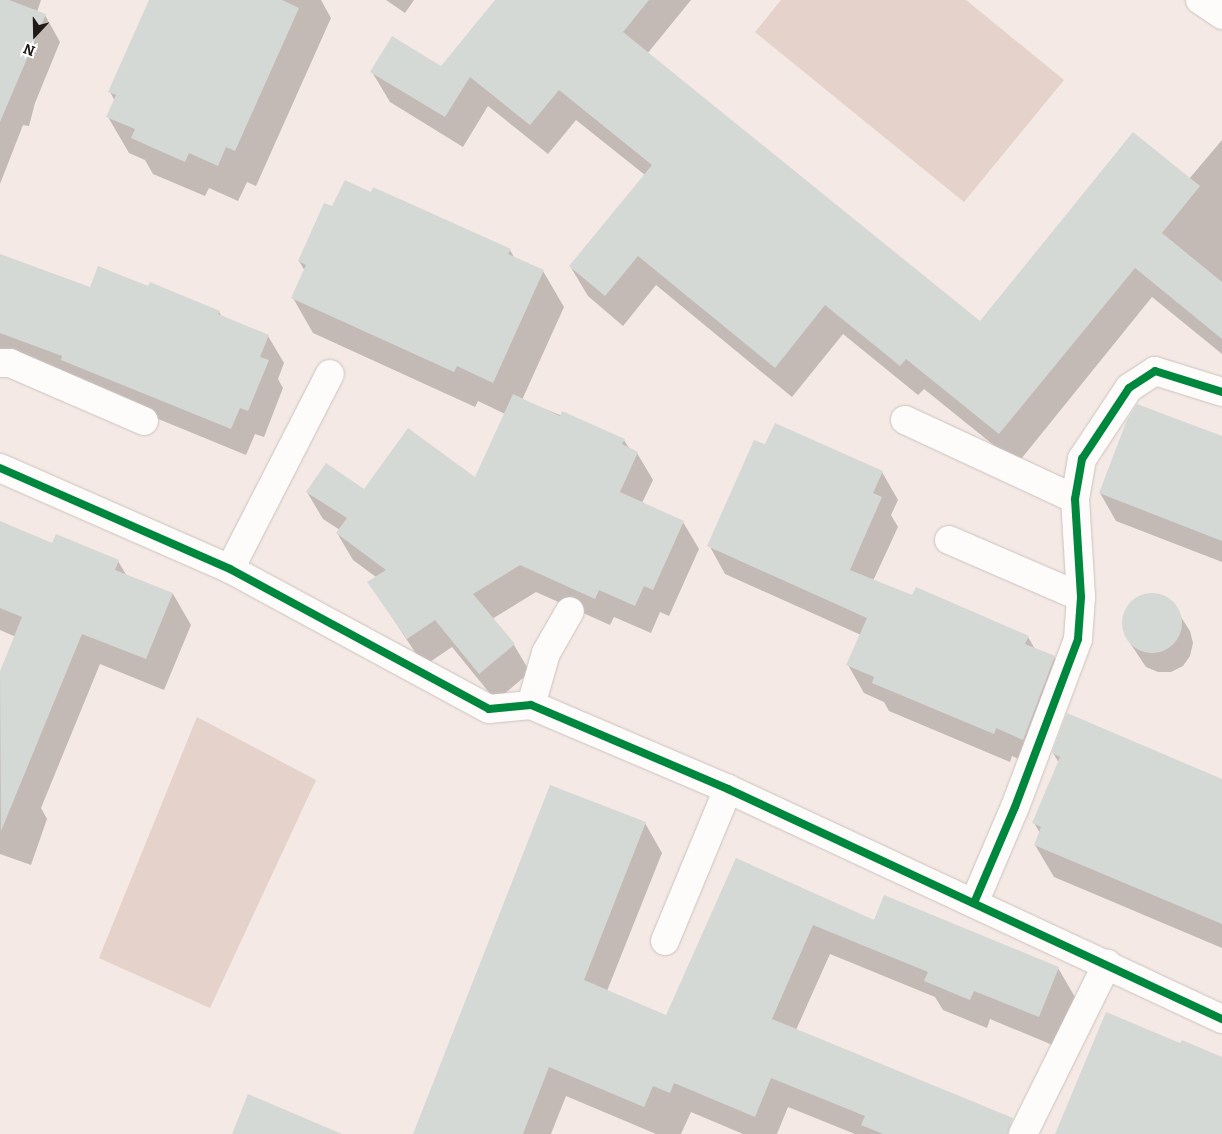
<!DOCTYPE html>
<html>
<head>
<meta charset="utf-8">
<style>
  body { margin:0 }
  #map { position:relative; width:1222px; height:1134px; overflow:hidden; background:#f4e9e4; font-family:Bitter,serif }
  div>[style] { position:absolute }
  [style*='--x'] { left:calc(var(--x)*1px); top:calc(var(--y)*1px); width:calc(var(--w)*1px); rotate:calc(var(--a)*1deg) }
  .green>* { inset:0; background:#e5d2ca }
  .shadow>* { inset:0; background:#0003 }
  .building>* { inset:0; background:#d5d9d6 }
  .round { border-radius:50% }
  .roads { filter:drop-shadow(0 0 1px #ccc3bf) drop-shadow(0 0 1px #ccc3bf) }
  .minor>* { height:28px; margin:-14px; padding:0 14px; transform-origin:14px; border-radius:14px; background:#fdfcfb }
  .cycleway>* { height:8px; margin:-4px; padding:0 4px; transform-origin:4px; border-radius:4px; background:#00873e }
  span { translate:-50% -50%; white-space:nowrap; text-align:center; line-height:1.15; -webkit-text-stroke:4.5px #fff; paint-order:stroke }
  .north { position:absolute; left:10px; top:10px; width:50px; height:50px; -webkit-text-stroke:4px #fff; paint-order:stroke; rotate:201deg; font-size:14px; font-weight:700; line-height:20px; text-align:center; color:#201916 }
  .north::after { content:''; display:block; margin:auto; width:18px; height:22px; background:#201916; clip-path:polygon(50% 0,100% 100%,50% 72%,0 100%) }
</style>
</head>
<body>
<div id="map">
  <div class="green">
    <div style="clip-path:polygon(781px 0,966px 0,1064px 80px,964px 202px,755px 32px)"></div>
    <div style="clip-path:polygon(197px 717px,316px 780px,210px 1008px,99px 958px)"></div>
  </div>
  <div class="shadow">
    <div style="clip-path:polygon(0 0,41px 0,37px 12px,45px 15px,60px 42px,35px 103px,29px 126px,23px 125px,0 184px)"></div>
    <div style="clip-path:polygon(150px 0,321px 0,331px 18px,256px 186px,247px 182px,238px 201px,209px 188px,205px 196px,153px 174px,145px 160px,129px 153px,108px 117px,115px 101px,110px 92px)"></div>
    <div style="clip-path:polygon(386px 0,414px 0,405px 13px)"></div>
    <div style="clip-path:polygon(496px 0,691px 0,647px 54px,980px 323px,1189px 179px,1222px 140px,1222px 354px,1152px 297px,1017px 464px,924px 389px,918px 395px,843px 334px,792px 397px,656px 285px,623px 326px,588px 296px,570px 266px,645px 175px,576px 120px,548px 154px,488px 106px,463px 147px,390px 102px,372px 72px,441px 68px)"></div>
    <div style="clip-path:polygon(510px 250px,515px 259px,543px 271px,564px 307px,522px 400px,624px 440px,629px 448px,637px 453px,653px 480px,642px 503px,683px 522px,699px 549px,669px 616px,660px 612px,651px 633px,614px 617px,610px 625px,536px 592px,492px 619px,514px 645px,530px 672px,496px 701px,452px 647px,424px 666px,369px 582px,376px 577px,353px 560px,337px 533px,340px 530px,323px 519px,307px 492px,364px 491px,476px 479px,505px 414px,478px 401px,475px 407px,313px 333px,293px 298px,305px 271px,299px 261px)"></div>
    <div style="clip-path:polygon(0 263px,90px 289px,149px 288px,219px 312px,222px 317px,268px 336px,284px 363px,278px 379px,283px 388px,264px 437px,255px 434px,246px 455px,0 354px)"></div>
    <div style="clip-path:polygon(1222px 438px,1222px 562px,1116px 521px,1100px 493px)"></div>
    <div style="clip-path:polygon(765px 446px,882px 472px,898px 500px,891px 515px,898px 527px,873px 581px,1028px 637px,1035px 649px,1054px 657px,1070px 685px,1039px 768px,1012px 756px,1010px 762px,889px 711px,884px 702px,864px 693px,848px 665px,861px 635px,725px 574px,709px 545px)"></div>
    <div style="clip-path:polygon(0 522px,53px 544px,118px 561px,127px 576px,173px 594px,191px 625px,164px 690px,100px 664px,41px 808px,47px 819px,31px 865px,0 854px,0 675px,16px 637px,0 630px)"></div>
    <div style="clip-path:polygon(1146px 595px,1158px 595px,1170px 600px,1190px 631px,1193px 643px,1190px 656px,1183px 666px,1171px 672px,1158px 672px,1146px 667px,1126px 637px,1123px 624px,1126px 611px,1134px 601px)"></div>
    <div style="clip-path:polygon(1053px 753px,1222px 781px,1222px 948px,1054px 877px,1035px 845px,1040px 833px,1034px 823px,1059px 763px)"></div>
    <div style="clip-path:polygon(645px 823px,662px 853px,607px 991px,667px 1016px,736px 859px,875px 921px,1058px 968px,1075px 997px,1055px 1046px,990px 1019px,987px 1028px,943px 1010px,935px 997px,830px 954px,796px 1030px,1008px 1134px,855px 1134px,788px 1107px,777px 1134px,743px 1134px,691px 1112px,681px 1134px,656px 1134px,566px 1096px,551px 1134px,414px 1134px)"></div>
  </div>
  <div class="building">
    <div style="clip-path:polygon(0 0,9px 0,46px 14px,0 122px)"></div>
    <div style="clip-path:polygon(149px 0,282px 0,299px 8px,235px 151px,226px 147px,218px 166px,189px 153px,185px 162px,131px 138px,135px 129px,106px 117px,116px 95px,108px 92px)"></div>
    <div style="clip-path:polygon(495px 0,649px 0,623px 32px,980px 321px,1133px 132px,1200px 186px,1162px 233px,1222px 282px,1222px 339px,1135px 268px,999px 434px,906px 359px,900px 366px,825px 305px,775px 368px,638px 256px,605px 296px,569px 266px,652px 165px,559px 90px,530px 125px,470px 77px,445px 117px,370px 72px,392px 36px,441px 66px)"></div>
    <div style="clip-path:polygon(345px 180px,371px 192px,373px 187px,511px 249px,508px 254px,544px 270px,493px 383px,457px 366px,454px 372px,291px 298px,306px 265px,298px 261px,324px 203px,332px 206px)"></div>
    <div style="clip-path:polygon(0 254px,90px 287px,98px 266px,148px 286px,150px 282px,220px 311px,218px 314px,269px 335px,260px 357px,269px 360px,248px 411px,240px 408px,231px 429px,61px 360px,62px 356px,0 333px)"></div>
    <div style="clip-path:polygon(513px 394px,560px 416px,562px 411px,625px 439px,622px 444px,638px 452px,620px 492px,684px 521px,653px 590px,644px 586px,635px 606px,599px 590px,595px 599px,520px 565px,473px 594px,515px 644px,479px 674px,435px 620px,407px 639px,367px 582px,386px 570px,336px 533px,347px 518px,306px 492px,326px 463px,364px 489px,408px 428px,475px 477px)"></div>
    <div style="clip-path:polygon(1137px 404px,1222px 436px,1222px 541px,1099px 493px,1127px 420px)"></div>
    <div style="clip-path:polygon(775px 423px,883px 471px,873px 493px,882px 497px,850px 570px,912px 595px,916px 587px,1029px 636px,1025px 644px,1055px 656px,1023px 740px,996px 728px,994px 734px,872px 683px,874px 677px,846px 665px,867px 618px,707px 546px,754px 440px,765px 444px)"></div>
    <div style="clip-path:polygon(0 521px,52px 543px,56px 534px,119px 560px,115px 570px,173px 593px,146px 659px,82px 634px,1px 831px,0 671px,22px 617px,0 608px)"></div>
    <div class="round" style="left:1122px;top:593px;width:60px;height:60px"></div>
    <div style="clip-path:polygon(1067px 713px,1222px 779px,1222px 924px,1034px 845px,1041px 827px,1032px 823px,1060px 757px,1052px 753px)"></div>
    <div style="clip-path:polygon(550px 785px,646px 822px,584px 980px,666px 1015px,736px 858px,874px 920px,884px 895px,1059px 967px,1039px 1017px,974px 991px,970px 1000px,924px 981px,928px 972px,813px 925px,772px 1019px,1013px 1118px,1008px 1134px,883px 1134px,861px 1125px,865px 1116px,771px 1078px,755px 1117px,674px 1083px,670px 1093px,653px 1086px,644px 1107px,549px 1067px,523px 1134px,413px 1134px)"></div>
    <div style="clip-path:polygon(1106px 1012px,1180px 1043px,1182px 1040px,1222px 1057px,1222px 1134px,1055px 1134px)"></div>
    <div style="clip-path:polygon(248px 1094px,342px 1134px,232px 1134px)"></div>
  </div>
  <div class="roads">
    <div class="minor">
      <div style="--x:1200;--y:0;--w:27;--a:34"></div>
      <div style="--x:0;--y:363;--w:10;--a:0"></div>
      <div style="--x:10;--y:363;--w:146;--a:23.4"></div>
      <div style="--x:905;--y:420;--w:187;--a:24.9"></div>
      <div style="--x:0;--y:468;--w:251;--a:23.7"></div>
      <div style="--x:230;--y:569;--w:294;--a:28.4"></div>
      <div style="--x:489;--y:709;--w:42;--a:-5.4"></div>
      <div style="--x:531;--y:705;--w:214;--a:23.1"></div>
      <div style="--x:728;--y:789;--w:545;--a:24.97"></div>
      <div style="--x:949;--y:540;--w:144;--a:23.4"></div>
      <div style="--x:230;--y:569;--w:219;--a:-62.9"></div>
      <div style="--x:531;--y:705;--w:54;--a:-73.9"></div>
      <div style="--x:546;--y:653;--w:48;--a:-60.3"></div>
      <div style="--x:974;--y:903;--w:104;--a:-66.9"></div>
      <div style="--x:1015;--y:807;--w:179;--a:-69.4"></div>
      <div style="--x:1078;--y:639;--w:42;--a:-85.9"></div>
      <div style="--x:1081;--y:597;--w:98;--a:-93.5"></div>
      <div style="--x:1075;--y:499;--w:41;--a:-80.1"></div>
      <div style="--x:1082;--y:459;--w:85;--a:-56.5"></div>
      <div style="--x:1129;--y:388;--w:31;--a:-33"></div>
      <div style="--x:1155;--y:371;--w:70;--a:17.4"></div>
      <div style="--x:665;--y:941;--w:165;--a:-67.5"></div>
      <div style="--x:1023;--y:1134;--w:190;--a:-63.7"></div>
    </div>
  </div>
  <div class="cycleway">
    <div style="--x:0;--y:468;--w:251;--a:23.7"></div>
    <div style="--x:230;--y:569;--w:294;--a:28.4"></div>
    <div style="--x:489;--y:709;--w:42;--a:-5.4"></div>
    <div style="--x:531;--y:705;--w:214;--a:23.1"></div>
    <div style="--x:728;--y:789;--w:545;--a:24.97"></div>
    <div style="--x:974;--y:903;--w:104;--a:-66.9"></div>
    <div style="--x:1015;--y:807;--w:179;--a:-69.4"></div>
    <div style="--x:1078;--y:639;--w:42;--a:-85.9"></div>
    <div style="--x:1081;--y:597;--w:98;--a:-93.5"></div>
    <div style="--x:1075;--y:499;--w:41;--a:-80.1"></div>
    <div style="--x:1082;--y:459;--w:85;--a:-56.5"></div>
    <div style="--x:1129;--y:388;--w:31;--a:-33"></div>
    <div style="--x:1155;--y:371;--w:70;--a:17.4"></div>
  </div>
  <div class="north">N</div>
</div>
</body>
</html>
